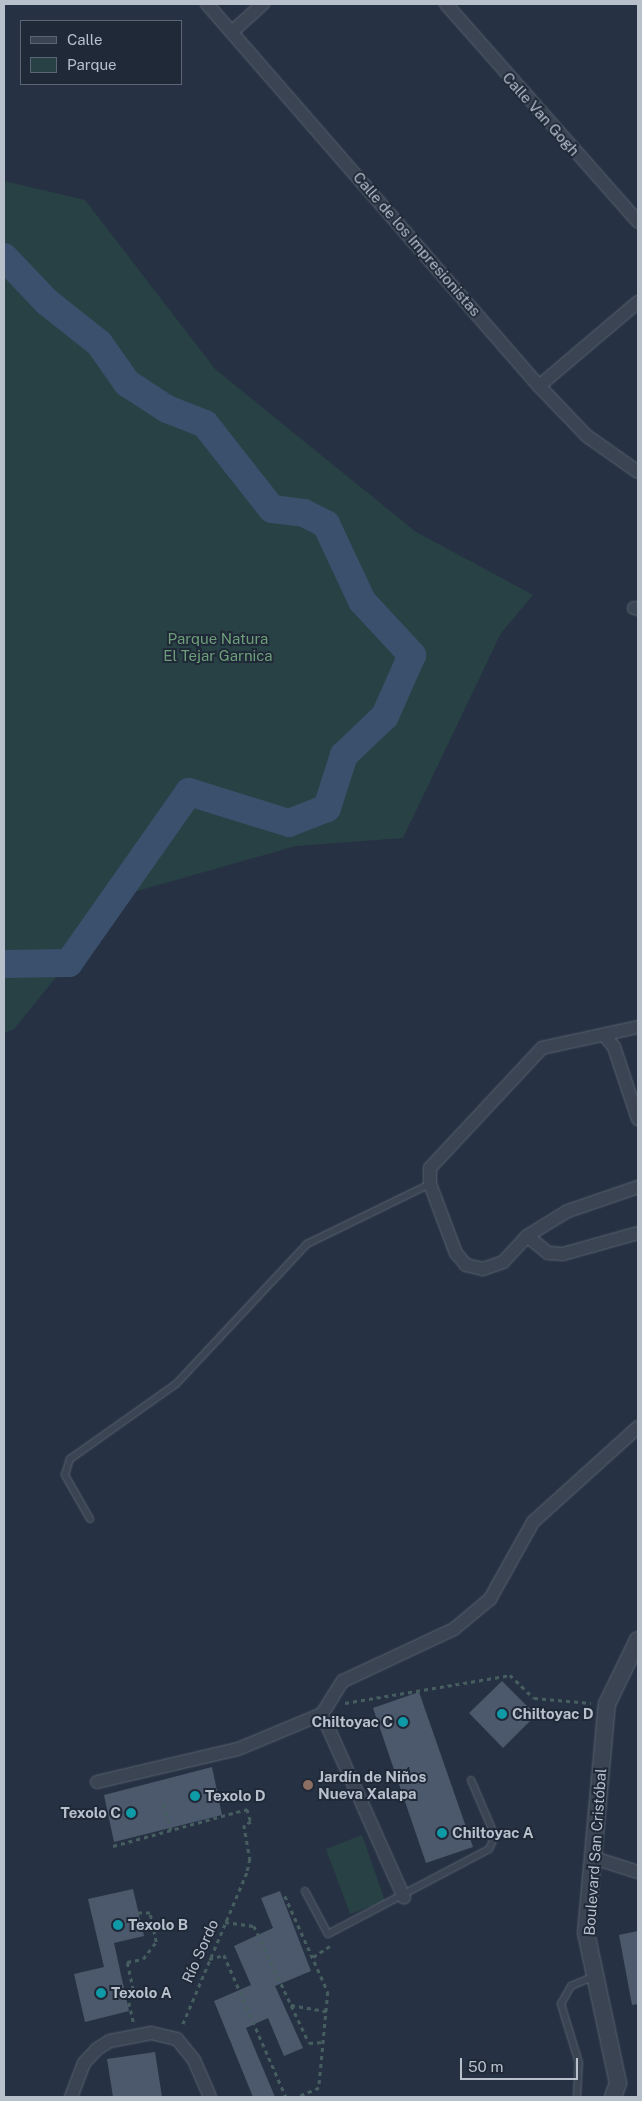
<!DOCTYPE html>
<html>
<head>
<meta charset="utf-8">
<style>
  body { margin:0 }
  #map { position:relative; width:642px; height:2101px; overflow:hidden; background:#263243; font-family:"Public Sans",sans-serif }
  div>[style] { position:absolute }
  [style*='--x'] { left:calc(var(--x)*1px); top:calc(var(--y)*1px); width:calc(var(--w)*1px); rotate:calc(var(--a)*1deg) }
  .green>* { inset:0; background:#284144 }
  .river>* { height:28px; margin:-14px; padding:0 14px; transform-origin:14px; border-radius:14px; background:#3b506c }
  .building>* { inset:0; background:#4c596c }
  .path>* { height:2.5px; margin-top:-1.25px; transform-origin:0; background:repeating-linear-gradient(90deg,#475e60 0 4px,transparent 0 8px) }
  .roads { filter:drop-shadow(0 0 1px #596270) drop-shadow(0 0 1px #596270) }
  .service>* { height:6px; margin:-3px; padding:0 3px; transform-origin:3px; border-radius:3px; background:#3b4453 }
  .minor>* { height:12px; margin:-6px; padding:0 6px; transform-origin:6px; border-radius:6px; background:#3b4453 }
  .tertiary>* { height:16px; margin:-8px; padding:0 8px; transform-origin:8px; border-radius:8px; background:#3b4453 }
  .dots>* { width:14px; height:14px; translate:-50% -50%; box-sizing:border-box; border:2px solid #1f2938; border-radius:50% }
  span { translate:-50% -50%; white-space:nowrap; text-align:center; line-height:1.15; -webkit-text-stroke:4px #1f2938; paint-order:stroke }
  .street-label { font-size:15px; color:#b8c0cc }
  .park-label { font-size:15px; color:#6e9e79 }
  .poi-label { font-size:15px; color:#b8c0cc; font-weight:700 }
  .left { translate:0 -50%; text-align:left }
  .right { translate:-100% -50%; text-align:right }
  .frame { position:absolute; inset:0; border:5px solid #b8c0cc; pointer-events:none }
  .legend { position:absolute; left:20px; top:20px; width:162px; height:65px; box-sizing:border-box; background:#1f2938; border:1px solid #5c6573; margin:0; padding:6px 9px; list-style:none; font-size:15px; color:#b8c0cc }
  .legend li { display:flex; align-items:center; gap:10px; height:25px }
  .legend b { width:25px; border:1px solid #5c6573 }
  .scale { position:absolute; left:460px; top:2058px; width:118px; height:22px; box-sizing:border-box; border:2px solid #b8c0cc; border-top:0; padding-left:6px; font-size:15px; line-height:18px; white-space:nowrap; color:#b8c0cc; -webkit-text-stroke:4px #1f2938; paint-order:stroke }
</style>
</head>
<body>
<div id="map">
  <div class="green">
    <div style="clip-path:polygon(4px 181px,85px 200px,215px 369px,416px 532px,533px 595px,501px 633px,403px 838px,296px 846px,123px 895px,14px 1029px,4px 1033px)"></div>
    <div style="clip-path:polygon(362px 1835px,385px 1901px,350px 1914px,326px 1849px)"></div>
  </div>
  <div class="river">
    <div style="--x:4;--y:257;--w:62;--a:46.3"></div>
    <div style="--x:47;--y:302;--w:66;--a:38.3"></div>
    <div style="--x:99;--y:343;--w:49;--a:55"></div>
    <div style="--x:127;--y:383;--w:48;--a:33"></div>
    <div style="--x:167;--y:409;--w:41;--a:21.5"></div>
    <div style="--x:205;--y:424;--w:108;--a:51.8"></div>
    <div style="--x:272;--y:509;--w:32;--a:7"></div>
    <div style="--x:304;--y:513;--w:25;--a:27"></div>
    <div style="--x:326;--y:524;--w:85;--a:64.9"></div>
    <div style="--x:362;--y:601;--w:74;--a:47.2"></div>
    <div style="--x:412;--y:655;--w:67;--a:113.9"></div>
    <div style="--x:385;--y:716;--w:57;--a:136.4"></div>
    <div style="--x:344;--y:755;--w:56;--a:107.8"></div>
    <div style="--x:327;--y:808;--w:41;--a:158.5"></div>
    <div style="--x:289;--y:823;--w:105;--a:-162.8"></div>
    <div style="--x:189;--y:792;--w:209;--a:125.1"></div>
    <div style="--x:69;--y:963;--w:65;--a:179.1"></div>
  </div>
  <div class="building">
    <div style="clip-path:polygon(502px 1681px,536px 1715px,503px 1748px,469px 1713px)"></div>
    <div style="clip-path:polygon(419px 1692px,473px 1847px,426px 1863px,373px 1708px)"></div>
    <div style="clip-path:polygon(212px 1767px,222px 1815px,114px 1842px,104px 1795px)"></div>
    <div style="clip-path:polygon(133px 1889px,144px 1936px,114px 1943px,129px 2011px,85px 2022px,74px 1974px,104px 1967px,88px 1899px)"></div>
    <div style="clip-path:polygon(280px 1891px,311px 1971px,275px 1986px,303px 2048px,284px 2056px,268px 2018px,246px 2028px,275px 2097px,253px 2097px,214px 2001px,251px 1985px,234px 1946px,273px 1928px,261px 1898px)"></div>
    <div style="clip-path:polygon(638px 1931px,638px 2004px,632px 2005px,619px 1935px)"></div>
    <div style="clip-path:polygon(155px 2052px,162px 2097px,113px 2097px,107px 2059px)"></div>
  </div>
  <div class="path">
    <div style="--x:345;--y:1703;--w:167;--a:-9.6"></div>
    <div style="--x:510;--y:1675;--w:33;--a:44"></div>
    <div style="--x:534;--y:1698;--w:57;--a:5"></div>
    <div style="--x:164;--y:1804;--w:27;--a:75"></div>
    <div style="--x:113;--y:1846;--w:139;--a:-15.4"></div>
    <div style="--x:247;--y:1809;--w:14;--a:73"></div>
    <div style="--x:251;--y:1822;--w:8;--a:157"></div>
    <div style="--x:244;--y:1825;--w:35;--a:80"></div>
    <div style="--x:250;--y:1859;--w:14;--a:102"></div>
    <div style="--x:247;--y:1873;--w:167;--a:112.9"></div>
    <div style="--x:285;--y:1896;--w:105;--a:65.9"></div>
    <div style="--x:328;--y:1992;--w:96;--a:95.4"></div>
    <div style="--x:319;--y:2088;--w:23;--a:157"></div>
    <div style="--x:225;--y:1922;--w:29;--a:8"></div>
    <div style="--x:254;--y:1926;--w:129;--a:64.8"></div>
    <div style="--x:309;--y:2043;--w:14;--a:-4"></div>
    <div style="--x:313;--y:1957;--w:20;--a:-33"></div>
    <div style="--x:209;--y:1959;--w:16;--a:-15"></div>
    <div style="--x:224;--y:1955;--w:155;--a:66.4"></div>
    <div style="--x:291;--y:2005;--w:36;--a:10"></div>
    <div style="--x:133;--y:2022;--w:31;--a:-103"></div>
    <div style="--x:126;--y:1992;--w:7;--a:-16"></div>
    <div style="--x:133;--y:1990;--w:29;--a:-102"></div>
    <div style="--x:127;--y:1962;--w:16;--a:-11"></div>
    <div style="--x:143;--y:1959;--w:21;--a:-53"></div>
    <div style="--x:156;--y:1942;--w:30;--a:-102"></div>
    <div style="--x:150;--y:1913;--w:12;--a:180"></div>
  </div>
  <div class="roads">
    <div class="service">
      <div style="--x:90;--y:1519;--w:51;--a:-119.6"></div>
      <div style="--x:65;--y:1475;--w:17;--a:-73"></div>
      <div style="--x:70;--y:1459;--w:130;--a:-35.3"></div>
      <div style="--x:176;--y:1384;--w:192;--a:-46.9"></div>
      <div style="--x:307;--y:1244;--w:137;--a:-26"></div>
      <div style="--x:305;--y:1891;--w:49;--a:61.9"></div>
      <div style="--x:328;--y:1934;--w:182;--a:-27.8"></div>
      <div style="--x:489;--y:1849;--w:14;--a:-65"></div>
      <div style="--x:495;--y:1836;--w:61;--a:-113.2"></div>
      <div style="--x:577;--y:2097;--w:34;--a:-87"></div>
      <div style="--x:579;--y:2063;--w:62;--a:-107"></div>
      <div style="--x:561;--y:2004;--w:21;--a:-61"></div>
      <div style="--x:571;--y:1986;--w:25;--a:-23"></div>
    </div>
    <div class="minor">
      <div style="--x:207;--y:4;--w:506;--a:49.01"></div>
      <div style="--x:539;--y:386;--w:69;--a:46.2"></div>
      <div style="--x:587;--y:436;--w:62;--a:35.2"></div>
      <div style="--x:446;--y:4;--w:290;--a:48.6"></div>
      <div style="--x:234;--y:30;--w:39;--a:-42"></div>
      <div style="--x:539;--y:386;--w:130;--a:-40.3"></div>
      <div style="--x:634;--y:608;--w:4;--a:14"></div>
      <div style="--x:638;--y:1027;--w:98;--a:167.7"></div>
      <div style="--x:542;--y:1048;--w:164;--a:133"></div>
      <div style="--x:430;--y:1168;--w:16;--a:90"></div>
      <div style="--x:430;--y:1184;--w:74;--a:69.4"></div>
      <div style="--x:456;--y:1253;--w:16;--a:50"></div>
      <div style="--x:466;--y:1265;--w:17;--a:13"></div>
      <div style="--x:483;--y:1269;--w:21;--a:-19"></div>
      <div style="--x:503;--y:1262;--w:35;--a:-47"></div>
      <div style="--x:527;--y:1236;--w:48;--a:-31.4"></div>
      <div style="--x:568;--y:1211;--w:74;--a:-18.9"></div>
      <div style="--x:605;--y:1036;--w:14;--a:51"></div>
      <div style="--x:614;--y:1047;--w:76;--a:71.6"></div>
      <div style="--x:527;--y:1236;--w:27;--a:39"></div>
      <div style="--x:548;--y:1253;--w:15;--a:4"></div>
      <div style="--x:563;--y:1254;--w:78;--a:-15.6"></div>
      <div style="--x:322;--y:1714;--w:201;--a:65.9"></div>
      <div style="--x:97;--y:1782;--w:145;--a:-13.2"></div>
      <div style="--x:238;--y:1749;--w:91;--a:-22.6"></div>
      <div style="--x:322;--y:1714;--w:39;--a:-58"></div>
      <div style="--x:343;--y:1681;--w:123;--a:-25.1"></div>
      <div style="--x:454;--y:1629;--w:47;--a:-39.8"></div>
      <div style="--x:490;--y:1599;--w:88;--a:-60.8"></div>
      <div style="--x:533;--y:1522;--w:142;--a:-42.1"></div>
      <div style="--x:594;--y:1858;--w:46;--a:17.7"></div>
      <div style="--x:71;--y:2097;--w:36;--a:-69"></div>
      <div style="--x:84;--y:2063;--w:19;--a:-47"></div>
      <div style="--x:97;--y:2049;--w:15;--a:-32"></div>
      <div style="--x:110;--y:2041;--w:42;--a:-11"></div>
      <div style="--x:151;--y:2033;--w:27;--a:13"></div>
      <div style="--x:177;--y:2039;--w:27;--a:51"></div>
      <div style="--x:194;--y:2060;--w:40;--a:66.6"></div>
    </div>
    <div class="tertiary">
      <div style="--x:613;--y:2097;--w:15;--a:-70"></div>
      <div style="--x:618;--y:2083;--w:153;--a:-102"></div>
      <div style="--x:586;--y:1933;--w:230;--a:-84.8"></div>
      <div style="--x:607;--y:1704;--w:71;--a:-64.2"></div>
    </div>
  </div>
  <div class="dots">
    <div style="left:502px;top:1714px;background:#0f9aa8"></div>
    <div style="left:403px;top:1722px;background:#0f9aa8"></div>
    <div style="left:308px;top:1785px;background:#8d6e63"></div>
    <div style="left:195px;top:1796px;background:#0f9aa8"></div>
    <div style="left:131px;top:1813px;background:#0f9aa8"></div>
    <div style="left:442px;top:1833px;background:#0f9aa8"></div>
    <div style="left:118px;top:1925px;background:#0f9aa8"></div>
    <div style="left:101px;top:1993px;background:#0f9aa8"></div>
  </div>
  <div class="street-label">
    <span style="left:541px;top:114px;rotate:48deg">Calle Van Gogh</span>
    <span style="left:417px;top:244px;rotate:49deg">Calle de los Impresionistas</span>
    <span style="left:595px;top:1852px;rotate:-86deg">Boulevard San Cristóbal</span>
    <span style="left:200px;top:1951px;rotate:-66deg">Río Sordo</span>
  </div>
  <div class="park-label">
    <span style="left:218px;top:647px">Parque Natura<br>El Tejar Garnica</span>
  </div>
  <div class="poi-label">
    <span class="left" style="left:512px;top:1714px">Chiltoyac D</span>
    <span class="right" style="left:393px;top:1722px">Chiltoyac C</span>
    <span class="left" style="left:318px;top:1785px">Jardín de Niños<br>Nueva Xalapa</span>
    <span class="left" style="left:205px;top:1796px">Texolo D</span>
    <span class="right" style="left:121px;top:1813px">Texolo C</span>
    <span class="left" style="left:452px;top:1833px">Chiltoyac A</span>
    <span class="left" style="left:128px;top:1925px">Texolo B</span>
    <span class="left" style="left:111px;top:1993px">Texolo A</span>
  </div>
  <div class="frame"></div>
  <ul class="legend">
  <li><b style="height:6px;background:#3b4453"></b>Calle</li>
  <li><b style="height:14px;background:#284144"></b>Parque</li>
  </ul>
  <div class="scale">50 m</div>
</div>
</body>
</html>
